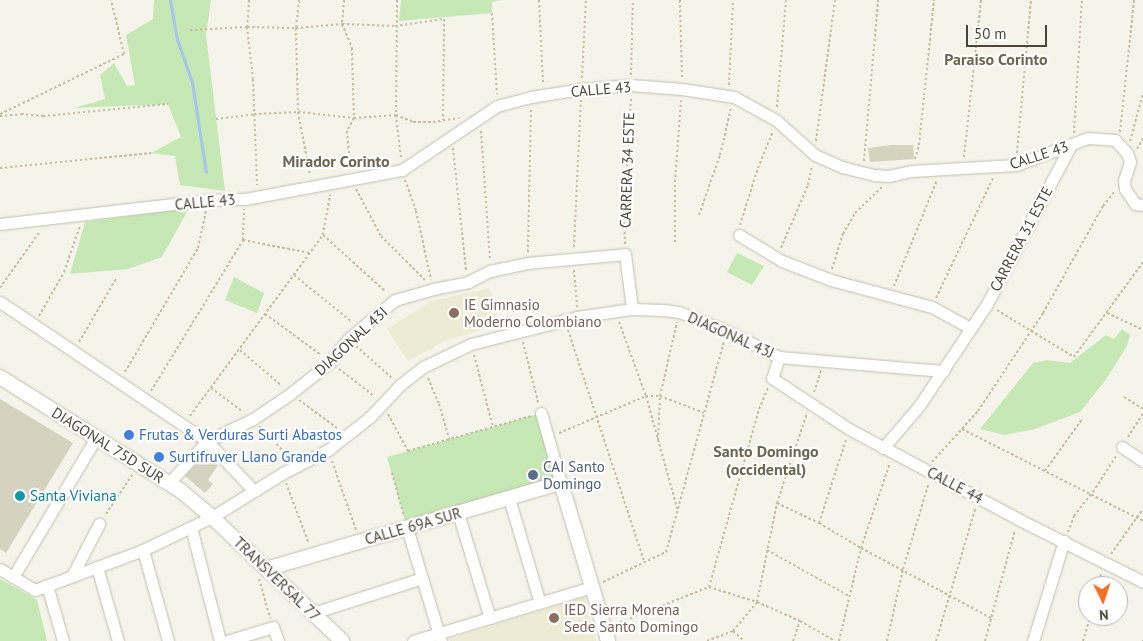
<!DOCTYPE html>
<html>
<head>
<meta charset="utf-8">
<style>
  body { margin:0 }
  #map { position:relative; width:1143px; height:641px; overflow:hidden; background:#f5f4ea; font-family:"PT Sans",sans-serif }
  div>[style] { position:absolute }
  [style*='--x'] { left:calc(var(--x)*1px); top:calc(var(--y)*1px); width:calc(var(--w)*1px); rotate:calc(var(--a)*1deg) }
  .education>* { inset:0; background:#edebd4 }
  .green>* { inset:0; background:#c6e8b4 }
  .stream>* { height:3px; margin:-1.5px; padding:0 1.5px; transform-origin:1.5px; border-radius:1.5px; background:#a8c4ef }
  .building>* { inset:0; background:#d6d2c0 }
  .path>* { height:2px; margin-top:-1px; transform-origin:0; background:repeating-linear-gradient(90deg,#c2bd9e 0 2.5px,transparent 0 5px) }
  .roads { filter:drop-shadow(0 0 1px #c0bead) drop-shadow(0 0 1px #c0bead) }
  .minor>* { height:11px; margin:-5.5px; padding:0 5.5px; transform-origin:5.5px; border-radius:5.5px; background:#fff }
  .tertiary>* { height:14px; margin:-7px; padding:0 7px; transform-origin:7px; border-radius:7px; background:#fff }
  .dots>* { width:14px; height:14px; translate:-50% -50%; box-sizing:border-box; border:2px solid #fff; border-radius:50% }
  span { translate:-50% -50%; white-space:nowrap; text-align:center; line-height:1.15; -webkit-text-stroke:4.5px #fff; paint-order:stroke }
  .street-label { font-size:15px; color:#494638 }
  .education-label { font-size:15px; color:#785e54 }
  .left { translate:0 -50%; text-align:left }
  .shop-label { font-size:15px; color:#366cbe }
  .service-label { font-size:15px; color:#4e5e75 }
  .culture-label { font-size:15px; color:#0d838f }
  .neighbourhood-label { font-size:16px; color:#6b6650; font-weight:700 }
  .north { position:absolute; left:1078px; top:576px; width:50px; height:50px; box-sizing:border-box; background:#fff; border:1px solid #b6b5af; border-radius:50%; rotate:176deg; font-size:14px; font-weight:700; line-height:20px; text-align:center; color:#494638 }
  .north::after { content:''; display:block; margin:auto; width:18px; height:22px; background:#f56d20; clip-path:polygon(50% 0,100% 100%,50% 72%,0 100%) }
  .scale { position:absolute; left:966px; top:25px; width:81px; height:22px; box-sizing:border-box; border:2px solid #494638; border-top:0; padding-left:6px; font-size:15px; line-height:18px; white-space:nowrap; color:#494638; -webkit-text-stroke:4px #fff; paint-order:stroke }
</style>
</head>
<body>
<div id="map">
  <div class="education">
    <div style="clip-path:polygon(490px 288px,499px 325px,447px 340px,408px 361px,387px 329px,431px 301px)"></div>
    <div style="clip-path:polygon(585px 597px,596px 641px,450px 641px,449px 639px)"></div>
  </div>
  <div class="green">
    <div style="clip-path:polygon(154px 0,211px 0,206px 35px,225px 191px,180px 185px,175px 156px,151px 153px,181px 137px,168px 104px,74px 108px,105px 99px,100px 75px,114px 63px,127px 86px,135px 85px,126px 35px,153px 19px)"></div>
    <div style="clip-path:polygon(401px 0,501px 0,492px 2px,492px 13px,399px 21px)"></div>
    <div style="clip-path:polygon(189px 208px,162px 257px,128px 269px,70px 274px,85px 222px)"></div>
    <div style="clip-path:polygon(737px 253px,764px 266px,752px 285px,727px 272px)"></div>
    <div style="clip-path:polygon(234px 277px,264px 293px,257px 313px,225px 300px)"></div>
    <div style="clip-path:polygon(1122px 329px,1130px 335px,1127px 346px,1107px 378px,1080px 412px,1035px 429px,1005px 435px,980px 429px,1033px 363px,1047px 360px,1070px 363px,1106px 335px,1114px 339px)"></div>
    <div style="clip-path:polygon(538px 414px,558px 481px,406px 524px,387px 457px)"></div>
    <div style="clip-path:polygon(0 579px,37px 600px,47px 641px,0 641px)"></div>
  </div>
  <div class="stream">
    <div style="--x:170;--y:0;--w:40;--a:80"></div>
    <div style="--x:177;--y:39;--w:46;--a:70.8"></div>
    <div style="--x:192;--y:82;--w:91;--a:81.2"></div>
  </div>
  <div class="building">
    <div style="clip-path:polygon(891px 145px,913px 145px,914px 159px,870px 162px,868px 148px)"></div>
    <div style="clip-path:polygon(0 399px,73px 443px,6px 553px,0 549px)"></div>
    <div style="clip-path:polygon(206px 453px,218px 465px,208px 480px,213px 484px,205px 493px,185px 476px)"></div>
    <div style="clip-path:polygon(536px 467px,540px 480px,529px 483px,526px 470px)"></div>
  </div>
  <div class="path">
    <div style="--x:249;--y:0;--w:27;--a:94"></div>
    <div style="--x:247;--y:27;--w:52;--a:83.4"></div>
    <div style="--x:253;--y:79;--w:106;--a:87.8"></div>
    <div style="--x:299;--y:0;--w:28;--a:96"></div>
    <div style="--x:296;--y:28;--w:84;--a:88.6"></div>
    <div style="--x:298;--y:112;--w:64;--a:79.2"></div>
    <div style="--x:344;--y:0;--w:24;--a:95"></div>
    <div style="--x:342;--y:24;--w:26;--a:67"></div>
    <div style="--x:352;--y:48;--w:70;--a:88.4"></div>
    <div style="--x:354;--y:118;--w:15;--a:118"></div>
    <div style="--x:347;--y:131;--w:37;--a:85"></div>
    <div style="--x:397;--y:0;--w:115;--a:90.5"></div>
    <div style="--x:396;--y:115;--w:43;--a:83.4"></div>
    <div style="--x:539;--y:0;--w:83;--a:87.2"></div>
    <div style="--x:680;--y:0;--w:78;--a:88.5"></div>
    <div style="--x:492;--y:13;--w:81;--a:86.5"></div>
    <div style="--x:190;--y:30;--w:57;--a:-3"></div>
    <div style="--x:247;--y:27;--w:49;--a:1.2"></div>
    <div style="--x:296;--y:28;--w:46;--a:-5"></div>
    <div style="--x:342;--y:24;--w:53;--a:2.2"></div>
    <div style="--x:395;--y:26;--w:49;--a:-8.1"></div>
    <div style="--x:444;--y:19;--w:101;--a:90.6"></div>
    <div style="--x:631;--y:75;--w:75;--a:-88.5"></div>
    <div style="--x:582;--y:78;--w:78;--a:-87.1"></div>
    <div style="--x:729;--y:85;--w:85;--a:-87.3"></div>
    <div style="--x:777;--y:107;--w:107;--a:-85.2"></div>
    <div style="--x:0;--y:114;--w:138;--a:-25.8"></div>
    <div style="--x:124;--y:54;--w:56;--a:-103.5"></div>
    <div style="--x:0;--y:116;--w:21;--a:-5"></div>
    <div style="--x:21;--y:114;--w:22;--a:5"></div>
    <div style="--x:43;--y:116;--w:126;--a:-5.5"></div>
    <div style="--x:216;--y:119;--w:38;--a:-7"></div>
    <div style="--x:254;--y:114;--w:44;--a:-2.6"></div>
    <div style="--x:298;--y:112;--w:56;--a:6.1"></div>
    <div style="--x:354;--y:118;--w:42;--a:-4.1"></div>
    <div style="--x:396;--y:115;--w:18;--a:22"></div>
    <div style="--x:413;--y:122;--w:20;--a:0"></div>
    <div style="--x:433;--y:122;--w:26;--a:-9"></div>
    <div style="--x:481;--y:131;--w:130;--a:86"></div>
    <div style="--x:1120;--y:132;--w:133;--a:-83.9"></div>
    <div style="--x:1074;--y:133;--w:133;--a:-86.6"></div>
    <div style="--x:816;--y:141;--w:142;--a:-82.3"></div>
    <div style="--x:1130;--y:141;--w:50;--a:-74.8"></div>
    <div style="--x:453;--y:148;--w:123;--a:83.9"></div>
    <div style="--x:1137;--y:149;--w:13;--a:-61"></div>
    <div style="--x:1017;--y:153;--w:154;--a:-84.8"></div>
    <div style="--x:964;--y:157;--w:158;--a:-83.8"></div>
    <div style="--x:915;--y:159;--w:15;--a:-74"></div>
    <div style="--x:919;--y:145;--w:146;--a:-84.1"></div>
    <div style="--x:864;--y:161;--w:162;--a:-85"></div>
    <div style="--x:0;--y:168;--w:152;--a:-5.7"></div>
    <div style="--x:405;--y:180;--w:33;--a:70"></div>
    <div style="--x:416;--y:211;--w:70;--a:77.6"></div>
    <div style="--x:356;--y:189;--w:53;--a:62"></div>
    <div style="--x:381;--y:236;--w:62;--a:45"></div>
    <div style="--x:699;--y:215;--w:64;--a:-70.7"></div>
    <div style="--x:720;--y:155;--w:48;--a:-76.8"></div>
    <div style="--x:740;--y:225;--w:60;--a:-72.5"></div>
    <div style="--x:758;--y:168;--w:40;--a:-68"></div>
    <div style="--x:323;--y:235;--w:85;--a:42.1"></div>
    <div style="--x:243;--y:240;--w:68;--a:11"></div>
    <div style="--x:675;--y:242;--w:60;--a:-90"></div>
    <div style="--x:675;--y:182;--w:82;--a:-85.8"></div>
    <div style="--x:625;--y:244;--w:28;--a:-92"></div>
    <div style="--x:624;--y:216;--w:119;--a:-86.6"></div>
    <div style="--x:574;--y:247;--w:147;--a:-87.3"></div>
    <div style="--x:781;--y:248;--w:69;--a:-66.8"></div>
    <div style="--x:808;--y:185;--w:19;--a:-78"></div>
    <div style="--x:528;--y:252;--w:145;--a:-88.8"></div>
    <div style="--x:832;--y:269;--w:37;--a:-73"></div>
    <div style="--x:843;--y:234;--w:24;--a:-60"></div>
    <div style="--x:855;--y:213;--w:37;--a:-44"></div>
    <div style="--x:574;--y:270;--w:37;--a:85"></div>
    <div style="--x:294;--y:275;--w:75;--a:39"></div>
    <div style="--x:894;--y:286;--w:114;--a:-67.9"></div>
    <div style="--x:0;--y:288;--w:70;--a:-54.9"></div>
    <div style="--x:936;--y:298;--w:133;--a:-64.6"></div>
    <div style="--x:997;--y:310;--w:90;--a:31.4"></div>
    <div style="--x:1074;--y:357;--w:117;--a:-54"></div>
    <div style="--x:1107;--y:313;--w:40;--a:25"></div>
    <div style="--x:265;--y:314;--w:69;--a:36.2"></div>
    <div style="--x:39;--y:316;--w:51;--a:-60.4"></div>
    <div style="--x:64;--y:272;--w:49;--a:-70.8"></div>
    <div style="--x:619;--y:322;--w:79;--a:70"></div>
    <div style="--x:646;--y:396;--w:119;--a:74.5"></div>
    <div style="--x:568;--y:330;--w:243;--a:71.8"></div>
    <div style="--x:79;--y:342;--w:73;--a:-59.6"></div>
    <div style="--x:523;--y:342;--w:62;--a:76"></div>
    <div style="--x:356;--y:346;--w:47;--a:41.5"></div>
    <div style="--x:240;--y:350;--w:55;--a:40.6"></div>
    <div style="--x:474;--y:355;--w:74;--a:75.2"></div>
    <div style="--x:339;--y:369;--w:44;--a:37.6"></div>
    <div style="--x:125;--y:372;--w:144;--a:-59.5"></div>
    <div style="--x:198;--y:248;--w:39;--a:-78"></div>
    <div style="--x:428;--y:378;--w:28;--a:67"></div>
    <div style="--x:439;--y:404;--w:37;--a:74"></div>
    <div style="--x:211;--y:388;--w:40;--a:37"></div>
    <div style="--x:151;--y:391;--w:177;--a:-58.6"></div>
    <div style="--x:243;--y:240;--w:31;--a:-88"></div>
    <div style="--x:814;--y:392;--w:23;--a:-72"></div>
    <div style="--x:1124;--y:397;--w:22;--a:32"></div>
    <div style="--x:299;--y:400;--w:47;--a:36.4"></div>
    <div style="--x:388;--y:414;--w:42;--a:61.6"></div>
    <div style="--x:408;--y:451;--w:128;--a:-15.9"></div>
    <div style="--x:190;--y:416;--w:225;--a:-53.7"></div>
    <div style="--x:323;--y:235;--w:41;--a:-80.1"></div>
    <div style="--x:259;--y:426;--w:43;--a:45.9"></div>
    <div style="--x:962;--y:429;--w:203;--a:26.9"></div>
    <div style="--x:559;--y:433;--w:95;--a:-23"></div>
    <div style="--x:646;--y:396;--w:14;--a:0"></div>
    <div style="--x:660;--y:396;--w:47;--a:21.1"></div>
    <div style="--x:1128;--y:437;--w:28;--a:-58"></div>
    <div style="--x:658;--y:440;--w:44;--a:-87.4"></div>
    <div style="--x:660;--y:396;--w:76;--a:-77.1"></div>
    <div style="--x:332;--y:461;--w:73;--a:70.8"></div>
    <div style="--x:932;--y:462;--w:69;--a:-48"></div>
    <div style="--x:978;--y:411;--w:118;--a:-56.4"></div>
    <div style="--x:1043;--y:313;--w:123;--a:-60.7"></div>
    <div style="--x:1103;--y:206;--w:19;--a:-51"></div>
    <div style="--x:1045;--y:471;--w:65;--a:-54.4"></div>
    <div style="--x:392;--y:473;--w:45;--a:74.4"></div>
    <div style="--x:286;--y:483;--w:65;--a:69.3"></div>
    <div style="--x:777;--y:503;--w:47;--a:25.5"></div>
    <div style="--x:819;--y:523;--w:49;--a:30.8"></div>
    <div style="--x:861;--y:548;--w:150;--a:28.3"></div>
    <div style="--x:106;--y:514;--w:47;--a:-56.3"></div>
    <div style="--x:819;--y:523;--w:87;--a:-72"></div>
    <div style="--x:1068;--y:532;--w:17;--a:-69"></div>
    <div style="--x:1074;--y:516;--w:31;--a:-52"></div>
    <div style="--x:1093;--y:492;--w:43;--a:-57.4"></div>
    <div style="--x:767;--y:550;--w:94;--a:29.3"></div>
    <div style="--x:1111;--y:554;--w:55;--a:-54.6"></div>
    <div style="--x:259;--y:579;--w:41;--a:74.2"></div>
    <div style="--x:603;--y:582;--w:70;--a:-25.5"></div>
    <div style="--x:666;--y:552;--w:218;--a:-74.6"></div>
    <div style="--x:1098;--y:586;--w:12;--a:-76"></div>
    <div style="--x:709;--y:587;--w:50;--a:17.4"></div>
    <div style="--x:757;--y:602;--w:47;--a:23.8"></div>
    <div style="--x:800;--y:621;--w:40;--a:29.7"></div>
    <div style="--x:616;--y:624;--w:100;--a:-21.7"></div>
    <div style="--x:709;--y:587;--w:185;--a:-74.3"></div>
    <div style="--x:759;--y:409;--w:23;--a:-67"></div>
    <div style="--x:733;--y:631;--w:15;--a:42"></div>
    <div style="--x:707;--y:641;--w:28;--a:-21"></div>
    <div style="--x:733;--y:631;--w:38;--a:-50"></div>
    <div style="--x:757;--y:602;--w:101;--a:-78.6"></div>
    <div style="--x:777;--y:503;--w:95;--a:-71.6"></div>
    <div style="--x:793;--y:641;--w:21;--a:-71"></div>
    <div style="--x:839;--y:641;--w:96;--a:-76.7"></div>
    <div style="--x:861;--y:548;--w:90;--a:-71.2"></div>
    <div style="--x:887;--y:641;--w:74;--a:-77.5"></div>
    <div style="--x:903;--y:569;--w:88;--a:-73.4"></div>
    <div style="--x:936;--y:641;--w:138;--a:-73.5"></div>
    <div style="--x:985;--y:641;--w:115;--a:-74.9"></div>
    <div style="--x:1083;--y:641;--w:26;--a:-74"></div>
    <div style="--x:1143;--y:641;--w:1;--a:-90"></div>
  </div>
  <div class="roads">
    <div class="minor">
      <div style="--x:0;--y:224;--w:209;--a:-6.6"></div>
      <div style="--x:208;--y:200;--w:37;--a:-2"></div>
      <div style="--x:245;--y:199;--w:160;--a:-10.5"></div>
      <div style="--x:402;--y:170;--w:115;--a:-34"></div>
      <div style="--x:497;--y:106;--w:35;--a:-15"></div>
      <div style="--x:531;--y:97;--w:51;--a:-9.1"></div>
      <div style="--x:581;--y:89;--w:50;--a:-4.6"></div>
      <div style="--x:631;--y:85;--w:51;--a:4.5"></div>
      <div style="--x:682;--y:89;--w:53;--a:8.7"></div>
      <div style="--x:734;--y:97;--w:48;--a:28.7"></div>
      <div style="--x:776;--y:120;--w:52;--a:41.9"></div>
      <div style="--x:815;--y:155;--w:30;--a:24"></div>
      <div style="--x:842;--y:167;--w:34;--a:14"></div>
      <div style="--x:875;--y:175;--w:13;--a:4"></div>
      <div style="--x:888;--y:176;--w:24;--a:-12"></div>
      <div style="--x:911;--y:171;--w:105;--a:-3.3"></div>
      <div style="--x:1016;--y:165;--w:77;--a:-20.6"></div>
      <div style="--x:1088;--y:138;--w:27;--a:4"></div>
      <div style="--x:1115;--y:140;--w:18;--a:47"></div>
      <div style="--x:1127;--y:153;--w:9;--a:72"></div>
      <div style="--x:1130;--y:162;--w:19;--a:108"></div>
      <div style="--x:1124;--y:180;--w:9;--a:84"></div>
      <div style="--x:1125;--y:189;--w:18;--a:56"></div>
      <div style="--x:1135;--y:204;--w:8;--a:7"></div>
      <div style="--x:739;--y:235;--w:50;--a:31.2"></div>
      <div style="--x:782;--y:261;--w:53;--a:21.2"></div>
      <div style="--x:831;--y:280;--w:105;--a:15"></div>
      <div style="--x:932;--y:307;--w:43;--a:28.9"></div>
      <div style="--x:0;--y:302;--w:249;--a:33.9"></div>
      <div style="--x:207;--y:441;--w:69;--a:46.8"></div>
      <div style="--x:779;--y:357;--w:22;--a:108"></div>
      <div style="--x:772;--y:378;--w:92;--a:33.5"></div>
      <div style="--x:849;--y:429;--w:191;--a:28"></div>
      <div style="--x:1018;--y:519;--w:140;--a:26.7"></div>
      <div style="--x:541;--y:413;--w:73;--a:74.1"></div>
      <div style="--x:1122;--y:447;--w:25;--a:34"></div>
      <div style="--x:883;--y:448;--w:55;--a:-49.4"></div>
      <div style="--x:919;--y:406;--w:123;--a:-56.3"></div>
      <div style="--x:987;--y:304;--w:180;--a:-62.2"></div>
      <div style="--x:169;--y:483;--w:57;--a:-47.9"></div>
      <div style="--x:207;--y:441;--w:51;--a:-25.6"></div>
      <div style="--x:253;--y:419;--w:45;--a:-34"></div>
      <div style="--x:290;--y:394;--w:51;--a:-38.7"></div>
      <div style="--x:330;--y:362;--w:29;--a:-52"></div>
      <div style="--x:348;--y:339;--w:61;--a:-39.7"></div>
      <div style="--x:395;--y:300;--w:40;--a:-16"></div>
      <div style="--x:433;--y:289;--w:36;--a:-11"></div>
      <div style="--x:468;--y:282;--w:25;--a:-27"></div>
      <div style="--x:490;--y:271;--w:38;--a:-12"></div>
      <div style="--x:527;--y:263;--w:98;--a:-5.2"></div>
      <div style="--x:625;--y:254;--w:55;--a:82.7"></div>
      <div style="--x:509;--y:498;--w:109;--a:73.6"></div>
      <div style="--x:458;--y:513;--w:110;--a:73.1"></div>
      <div style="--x:191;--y:527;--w:118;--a:75.7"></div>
      <div style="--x:407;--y:528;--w:118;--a:73.3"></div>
      <div style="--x:143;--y:550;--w:94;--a:74.6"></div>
      <div style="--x:97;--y:567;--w:77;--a:74.2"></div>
      <div style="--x:0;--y:569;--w:41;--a:31"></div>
      <div style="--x:35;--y:590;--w:115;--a:-20.3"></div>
      <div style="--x:143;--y:550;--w:76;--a:-25.6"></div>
      <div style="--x:212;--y:517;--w:84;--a:-31.8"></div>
      <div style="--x:283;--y:473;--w:51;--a:-27.1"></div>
      <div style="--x:328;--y:450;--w:53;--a:-38.2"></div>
      <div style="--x:370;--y:417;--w:44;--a:-46.8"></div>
      <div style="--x:400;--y:385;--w:29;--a:-38"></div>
      <div style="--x:423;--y:367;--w:53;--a:-25.6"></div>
      <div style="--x:471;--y:344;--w:109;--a:-14.3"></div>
      <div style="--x:577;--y:317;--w:56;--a:-8.3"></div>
      <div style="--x:632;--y:309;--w:32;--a:2"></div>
      <div style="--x:664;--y:310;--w:15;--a:8"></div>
      <div style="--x:679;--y:312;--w:52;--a:21.6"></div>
      <div style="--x:727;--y:331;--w:58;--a:26.6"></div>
      <div style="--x:779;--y:357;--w:165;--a:4.9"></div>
      <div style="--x:72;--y:576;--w:59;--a:-62.6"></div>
      <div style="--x:13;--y:577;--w:162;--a:-59.2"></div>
      <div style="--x:47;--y:585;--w:58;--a:74.1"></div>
      <div style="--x:313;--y:613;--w:114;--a:-17.8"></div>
      <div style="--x:227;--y:641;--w:48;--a:-16.9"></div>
      <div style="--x:273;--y:627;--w:15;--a:70"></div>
      <div style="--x:413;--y:641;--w:187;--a:-16.8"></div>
      <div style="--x:1033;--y:641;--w:105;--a:-72.8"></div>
    </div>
    <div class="tertiary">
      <div style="--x:0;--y:377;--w:214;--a:32.2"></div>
      <div style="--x:181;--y:491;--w:40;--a:40"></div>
      <div style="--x:212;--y:517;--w:180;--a:43.6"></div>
      <div style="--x:266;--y:569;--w:307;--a:-16.3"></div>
      <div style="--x:561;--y:483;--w:165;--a:73.4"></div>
    </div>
  </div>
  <div class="dots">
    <div style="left:454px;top:313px;background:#8d6e63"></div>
    <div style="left:129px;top:435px;background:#3f7fe0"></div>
    <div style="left:159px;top:457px;background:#3f7fe0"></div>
    <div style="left:533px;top:475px;background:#5c6f8a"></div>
    <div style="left:20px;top:496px;background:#0f9aa8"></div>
    <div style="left:554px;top:618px;background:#8d6e63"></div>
  </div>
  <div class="street-label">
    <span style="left:601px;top:89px;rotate:-5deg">CALLE 43</span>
    <span style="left:1039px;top:155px;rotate:-18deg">CALLE 43</span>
    <span style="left:627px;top:170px;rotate:-88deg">CARRERA 34 ESTE</span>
    <span style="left:205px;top:202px;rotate:-5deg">CALLE 43</span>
    <span style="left:1021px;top:239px;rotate:-62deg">CARRERA 31 ESTE</span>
    <span style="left:731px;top:335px;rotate:24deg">DIAGONAL 43J</span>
    <span style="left:351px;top:341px;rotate:-43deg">DIAGONAL 43I</span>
    <span style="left:108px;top:445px;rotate:32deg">DIAGONAL 75D SUR</span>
    <span style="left:955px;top:485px;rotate:28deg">CALLE 44</span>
    <span style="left:413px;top:526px;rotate:-16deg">CALLE 69A SUR</span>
    <span style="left:277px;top:579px;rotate:44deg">TRANSVERSAL 77</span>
  </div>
  <div class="education-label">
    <span class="left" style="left:464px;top:313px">IE Gimnasio<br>Moderno Colombiano</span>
    <span class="left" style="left:564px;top:618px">IED Sierra Morena<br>Sede Santo Domingo</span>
  </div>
  <div class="shop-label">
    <span class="left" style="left:139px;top:435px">Frutas &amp; Verduras Surti Abastos</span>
    <span class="left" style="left:169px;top:457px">Surtifruver Llano Grande</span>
  </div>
  <div class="service-label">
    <span class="left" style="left:543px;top:475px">CAI Santo<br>Domingo</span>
  </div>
  <div class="culture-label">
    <span class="left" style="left:30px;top:496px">Santa Viviana</span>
  </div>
  <div class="neighbourhood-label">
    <span style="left:996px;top:59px">Paraiso Corinto</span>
    <span style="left:336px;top:161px">Mirador Corinto</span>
    <span style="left:766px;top:460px">Santo Domingo<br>(occidental)</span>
  </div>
  <div class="north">N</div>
  <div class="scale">50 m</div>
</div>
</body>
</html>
